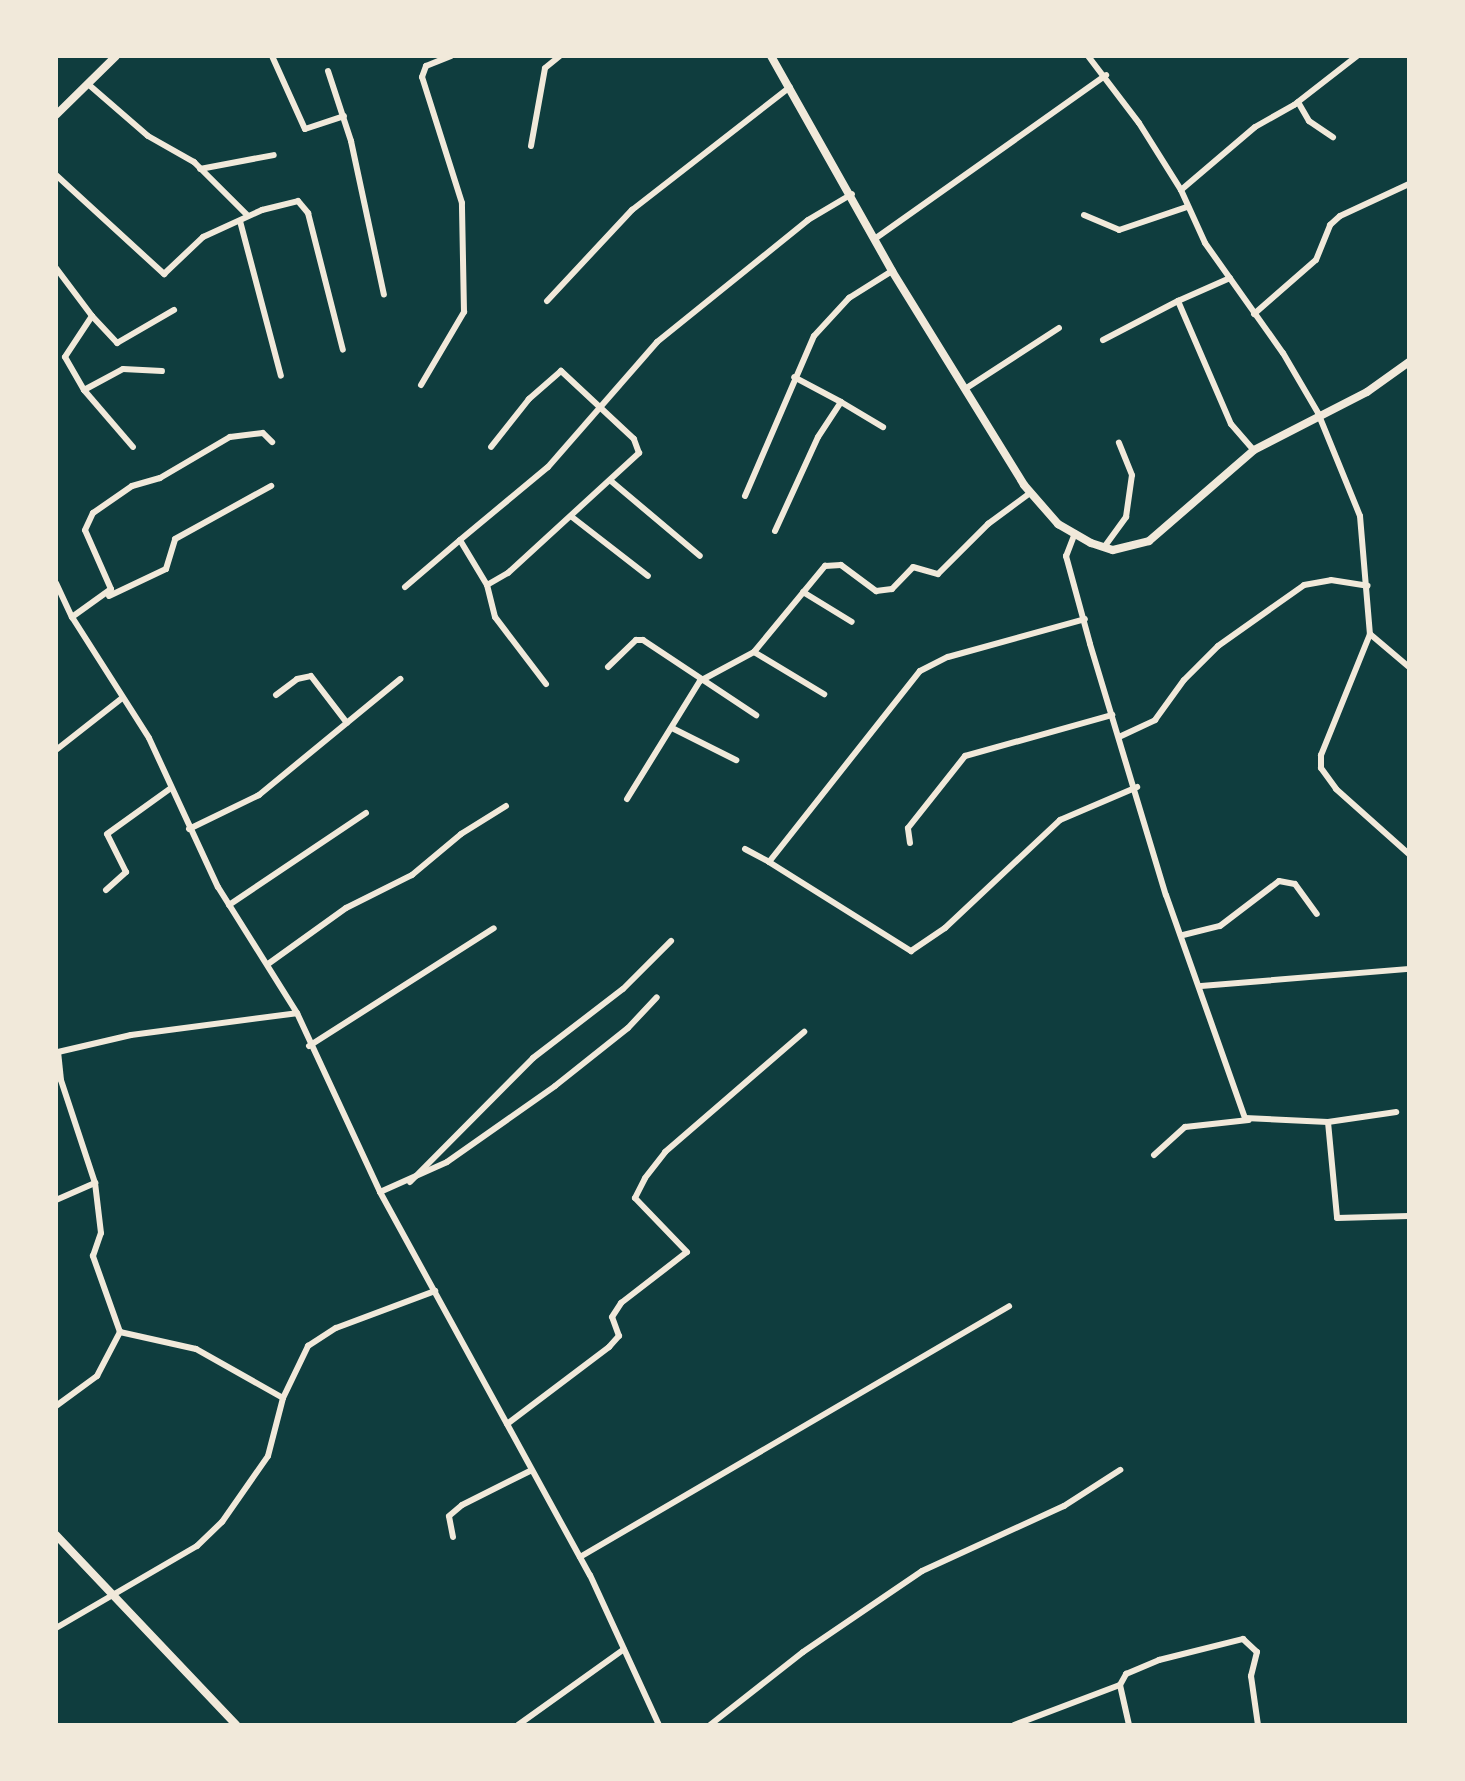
<!DOCTYPE html>
<html>
<head>
<meta charset="utf-8">
<style>
  body { margin:0 }
  #map { position:relative; width:1465px; height:1781px; overflow:hidden; background:#0f3d3e; font-family:"Alegreya Sans",sans-serif }
  div>[style] { position:absolute }
  [style*='--x'] { left:calc(var(--x)*1px); top:calc(var(--y)*1px); width:calc(var(--w)*1px); rotate:calc(var(--a)*1deg) }
  .minor>* { height:6px; margin:-3px; padding:0 3px; transform-origin:3px; border-radius:3px; background:#f1e9da }
  .tertiary>* { height:8px; margin:-4px; padding:0 4px; transform-origin:4px; border-radius:4px; background:#f1e9da }
  span { translate:-50% -50%; white-space:nowrap; text-align:center; line-height:1.15; -webkit-text-stroke:6px #f1e9da; paint-order:stroke }
  .frame { position:absolute; inset:0; border:58px solid #f1e9da; pointer-events:none }
</style>
</head>
<body>
<div id="map">
  <div class="minor">
    <div style="--x:272;--y:56;--w:80;--a:65.7"></div>
    <div style="--x:305;--y:129;--w:41;--a:-18.4"></div>
    <div style="--x:1088;--y:56;--w:84;--a:52.7"></div>
    <div style="--x:1139;--y:123;--w:79;--a:57.9"></div>
    <div style="--x:1181;--y:190;--w:58;--a:65.6"></div>
    <div style="--x:1205;--y:243;--w:135;--a:54.7"></div>
    <div style="--x:1283;--y:353;--w:69;--a:59.7"></div>
    <div style="--x:1318;--y:413;--w:111;--a:67.8"></div>
    <div style="--x:1360;--y:516;--w:118;--a:85.2"></div>
    <div style="--x:1370;--y:634;--w:51;--a:40.2"></div>
    <div style="--x:328;--y:71;--w:74;--a:71.8"></div>
    <div style="--x:351;--y:141;--w:157;--a:77.9"></div>
    <div style="--x:88;--y:84;--w:79;--a:40.9"></div>
    <div style="--x:148;--y:136;--w:53;--a:29.5"></div>
    <div style="--x:194;--y:162;--w:76;--a:45"></div>
    <div style="--x:1298;--y:102;--w:22;--a:60"></div>
    <div style="--x:1309;--y:121;--w:29;--a:34"></div>
    <div style="--x:531;--y:146;--w:79;--a:-79.8"></div>
    <div style="--x:545;--y:68;--w:19;--a:-39"></div>
    <div style="--x:200;--y:169;--w:75;--a:-10.7"></div>
    <div style="--x:56;--y:175;--w:147;--a:42.5"></div>
    <div style="--x:164;--y:274;--w:54;--a:-43.5"></div>
    <div style="--x:203;--y:237;--w:65;--a:-24.6"></div>
    <div style="--x:262;--y:210;--w:37;--a:-14"></div>
    <div style="--x:298;--y:201;--w:16;--a:50"></div>
    <div style="--x:308;--y:213;--w:141;--a:75.7"></div>
    <div style="--x:1181;--y:190;--w:97;--a:-40.4"></div>
    <div style="--x:1255;--y:127;--w:45;--a:-29.4"></div>
    <div style="--x:1294;--y:105;--w:80;--a:-37.9"></div>
    <div style="--x:1084;--y:215;--w:38;--a:23"></div>
    <div style="--x:1119;--y:230;--w:72;--a:-18.7"></div>
    <div style="--x:240;--y:221;--w:160;--a:75.2"></div>
    <div style="--x:876;--y:238;--w:282;--a:-35.3"></div>
    <div style="--x:56;--y:268;--w:60;--a:53.1"></div>
    <div style="--x:92;--y:316;--w:49;--a:123.4"></div>
    <div style="--x:65;--y:357;--w:38;--a:60"></div>
    <div style="--x:84;--y:390;--w:75;--a:49.3"></div>
    <div style="--x:1230;--y:278;--w:57;--a:156.1"></div>
    <div style="--x:1178;--y:301;--w:134;--a:66.7"></div>
    <div style="--x:1231;--y:424;--w:35;--a:49"></div>
    <div style="--x:547;--y:301;--w:125;--a:-47"></div>
    <div style="--x:632;--y:210;--w:200;--a:-37.9"></div>
    <div style="--x:1254;--y:314;--w:82;--a:-41.1"></div>
    <div style="--x:1316;--y:260;--w:38;--a:-68"></div>
    <div style="--x:1330;--y:225;--w:13;--a:-42"></div>
    <div style="--x:1340;--y:216;--w:76;--a:-24.9"></div>
    <div style="--x:92;--y:316;--w:37;--a:47"></div>
    <div style="--x:117;--y:343;--w:66;--a:-30.1"></div>
    <div style="--x:1103;--y:340;--w:85;--a:-27.5"></div>
    <div style="--x:421;--y:385;--w:85;--a:-59.5"></div>
    <div style="--x:464;--y:312;--w:109;--a:-91.1"></div>
    <div style="--x:462;--y:203;--w:132;--a:-107.6"></div>
    <div style="--x:422;--y:77;--w:12;--a:-70"></div>
    <div style="--x:426;--y:66;--w:27;--a:-22"></div>
    <div style="--x:965;--y:389;--w:112;--a:-33"></div>
    <div style="--x:84;--y:390;--w:44;--a:-28.3"></div>
    <div style="--x:123;--y:369;--w:39;--a:3"></div>
    <div style="--x:841;--y:402;--w:49;--a:30.8"></div>
    <div style="--x:611;--y:481;--w:116;--a:40.1"></div>
    <div style="--x:745;--y:496;--w:174;--a:-66.7"></div>
    <div style="--x:814;--y:336;--w:52;--a:-47.4"></div>
    <div style="--x:849;--y:298;--w:51;--a:-32.1"></div>
    <div style="--x:572;--y:517;--w:96;--a:37.8"></div>
    <div style="--x:775;--y:531;--w:103;--a:-65.4"></div>
    <div style="--x:818;--y:437;--w:42;--a:-56.7"></div>
    <div style="--x:841;--y:402;--w:53;--a:-152"></div>
    <div style="--x:1075;--y:533;--w:25;--a:111"></div>
    <div style="--x:1066;--y:556;--w:91;--a:74.7"></div>
    <div style="--x:1090;--y:644;--w:262;--a:73.2"></div>
    <div style="--x:1166;--y:895;--w:237;--a:70.5"></div>
    <div style="--x:1245;--y:1118;--w:83;--a:2.8"></div>
    <div style="--x:1328;--y:1122;--w:96;--a:84.6"></div>
    <div style="--x:1337;--y:1218;--w:72;--a:-1.6"></div>
    <div style="--x:1105;--y:546;--w:36;--a:-54"></div>
    <div style="--x:1126;--y:517;--w:42;--a:-81.9"></div>
    <div style="--x:1132;--y:475;--w:35;--a:-112"></div>
    <div style="--x:56;--y:583;--w:38;--a:65"></div>
    <div style="--x:72;--y:617;--w:143;--a:57.5"></div>
    <div style="--x:149;--y:738;--w:164;--a:65.2"></div>
    <div style="--x:218;--y:887;--w:149;--a:57.9"></div>
    <div style="--x:297;--y:1013;--w:197;--a:65.1"></div>
    <div style="--x:380;--y:1192;--w:437;--a:61.3"></div>
    <div style="--x:590;--y:1575;--w:165;--a:65.3"></div>
    <div style="--x:487;--y:585;--w:24;--a:-30"></div>
    <div style="--x:508;--y:573;--w:178;--a:-42.5"></div>
    <div style="--x:639;--y:453;--w:15;--a:-110"></div>
    <div style="--x:634;--y:439;--w:100;--a:-137"></div>
    <div style="--x:561;--y:371;--w:43;--a:138.8"></div>
    <div style="--x:529;--y:399;--w:61;--a:128.4"></div>
    <div style="--x:405;--y:587;--w:72;--a:-40.5"></div>
    <div style="--x:803;--y:592;--w:57;--a:31.5"></div>
    <div style="--x:109;--y:596;--w:63;--a:-25.3"></div>
    <div style="--x:166;--y:569;--w:31;--a:-73"></div>
    <div style="--x:175;--y:539;--w:110;--a:-28.9"></div>
    <div style="--x:72;--y:617;--w:48;--a:-35.7"></div>
    <div style="--x:111;--y:589;--w:64;--a:-113.8"></div>
    <div style="--x:85;--y:530;--w:19;--a:-65"></div>
    <div style="--x:93;--y:513;--w:47;--a:-34.7"></div>
    <div style="--x:132;--y:486;--w:29;--a:-16"></div>
    <div style="--x:160;--y:478;--w:81;--a:-30.4"></div>
    <div style="--x:230;--y:437;--w:33;--a:-7"></div>
    <div style="--x:263;--y:433;--w:13;--a:45"></div>
    <div style="--x:1370;--y:634;--w:131;--a:112"></div>
    <div style="--x:1321;--y:755;--w:13;--a:90"></div>
    <div style="--x:1321;--y:768;--w:26;--a:54"></div>
    <div style="--x:1336;--y:789;--w:98;--a:41.7"></div>
    <div style="--x:754;--y:652;--w:82;--a:31"></div>
    <div style="--x:608;--y:667;--w:39;--a:-44"></div>
    <div style="--x:636;--y:640;--w:7;--a:0"></div>
    <div style="--x:643;--y:640;--w:136;--a:33.6"></div>
    <div style="--x:546;--y:684;--w:84;--a:-127.3"></div>
    <div style="--x:495;--y:617;--w:33;--a:-104"></div>
    <div style="--x:487;--y:585;--w:52;--a:-121"></div>
    <div style="--x:460;--y:540;--w:114;--a:-39.7"></div>
    <div style="--x:548;--y:467;--w:166;--a:-48.9"></div>
    <div style="--x:657;--y:342;--w:194;--a:-38.9"></div>
    <div style="--x:808;--y:220;--w:51;--a:-30.6"></div>
    <div style="--x:276;--y:695;--w:26;--a:-37"></div>
    <div style="--x:297;--y:679;--w:14;--a:-12"></div>
    <div style="--x:311;--y:676;--w:59;--a:52.5"></div>
    <div style="--x:672;--y:728;--w:72;--a:26.6"></div>
    <div style="--x:1119;--y:737;--w:40;--a:-25"></div>
    <div style="--x:1155;--y:720;--w:49;--a:-54.1"></div>
    <div style="--x:1184;--y:680;--w:48;--a:-45"></div>
    <div style="--x:1218;--y:646;--w:105;--a:-35.3"></div>
    <div style="--x:1304;--y:585;--w:27;--a:-10"></div>
    <div style="--x:1331;--y:580;--w:37;--a:9"></div>
    <div style="--x:56;--y:750;--w:84;--a:-38.2"></div>
    <div style="--x:627;--y:799;--w:139;--a:-58.3"></div>
    <div style="--x:700;--y:681;--w:61;--a:-28.2"></div>
    <div style="--x:754;--y:652;--w:112;--a:-50.5"></div>
    <div style="--x:825;--y:566;--w:16;--a:-4"></div>
    <div style="--x:841;--y:565;--w:44;--a:36.6"></div>
    <div style="--x:876;--y:591;--w:16;--a:-7"></div>
    <div style="--x:892;--y:589;--w:30;--a:-46"></div>
    <div style="--x:913;--y:567;--w:26;--a:16"></div>
    <div style="--x:938;--y:574;--w:71;--a:-45"></div>
    <div style="--x:988;--y:524;--w:52;--a:-36.4"></div>
    <div style="--x:189;--y:829;--w:78;--a:-25.9"></div>
    <div style="--x:259;--y:795;--w:183;--a:-39.4"></div>
    <div style="--x:910;--y:843;--w:15;--a:-98"></div>
    <div style="--x:908;--y:828;--w:92;--a:-51.6"></div>
    <div style="--x:965;--y:756;--w:153;--a:-15.6"></div>
    <div style="--x:745;--y:849;--w:27;--a:28"></div>
    <div style="--x:769;--y:862;--w:243;--a:-51.7"></div>
    <div style="--x:920;--y:671;--w:31;--a:-27"></div>
    <div style="--x:948;--y:657;--w:142;--a:-15.5"></div>
    <div style="--x:769;--y:862;--w:168;--a:32.1"></div>
    <div style="--x:911;--y:951;--w:41;--a:-34.1"></div>
    <div style="--x:945;--y:928;--w:158;--a:-43.2"></div>
    <div style="--x:1060;--y:820;--w:84;--a:-23.2"></div>
    <div style="--x:106;--y:890;--w:27;--a:-42"></div>
    <div style="--x:126;--y:872;--w:42;--a:-116.6"></div>
    <div style="--x:107;--y:834;--w:79;--a:-35.7"></div>
    <div style="--x:229;--y:905;--w:165;--a:-33.9"></div>
    <div style="--x:1183;--y:935;--w:38;--a:-14"></div>
    <div style="--x:1220;--y:926;--w:74;--a:-37.3"></div>
    <div style="--x:1279;--y:881;--w:16;--a:11"></div>
    <div style="--x:1295;--y:884;--w:37;--a:54"></div>
    <div style="--x:268;--y:964;--w:96;--a:-35.7"></div>
    <div style="--x:346;--y:908;--w:74;--a:-26.6"></div>
    <div style="--x:412;--y:875;--w:64;--a:-39.9"></div>
    <div style="--x:461;--y:834;--w:53;--a:-31.9"></div>
    <div style="--x:1201;--y:986;--w:209;--a:-4.7"></div>
    <div style="--x:309;--y:1046;--w:219;--a:-32.5"></div>
    <div style="--x:1328;--y:1122;--w:69;--a:-8.4"></div>
    <div style="--x:1154;--y:1155;--w:42;--a:-42.1"></div>
    <div style="--x:1185;--y:1127;--w:64;--a:-6.2"></div>
    <div style="--x:410;--y:1182;--w:175;--a:-45.2"></div>
    <div style="--x:533;--y:1058;--w:113;--a:-37.5"></div>
    <div style="--x:623;--y:989;--w:68;--a:-45"></div>
    <div style="--x:380;--y:1192;--w:73;--a:-24.1"></div>
    <div style="--x:447;--y:1162;--w:132;--a:-35.1"></div>
    <div style="--x:555;--y:1086;--w:93;--a:-38.5"></div>
    <div style="--x:628;--y:1028;--w:42;--a:-46.9"></div>
    <div style="--x:56;--y:1200;--w:43;--a:-23.6"></div>
    <div style="--x:283;--y:1398;--w:100;--a:-150.6"></div>
    <div style="--x:196;--y:1349;--w:78;--a:-167.4"></div>
    <div style="--x:120;--y:1332;--w:81;--a:-109.6"></div>
    <div style="--x:93;--y:1256;--w:24;--a:-71"></div>
    <div style="--x:101;--y:1233;--w:50;--a:-96.8"></div>
    <div style="--x:95;--y:1183;--w:108;--a:-108.3"></div>
    <div style="--x:61;--y:1080;--w:28;--a:-96"></div>
    <div style="--x:58;--y:1052;--w:75;--a:-13.1"></div>
    <div style="--x:131;--y:1035;--w:167;--a:-7.5"></div>
    <div style="--x:56;--y:1406;--w:51;--a:-36.2"></div>
    <div style="--x:97;--y:1376;--w:50;--a:-62.4"></div>
    <div style="--x:507;--y:1424;--w:128;--a:-37"></div>
    <div style="--x:609;--y:1347;--w:15;--a:-48"></div>
    <div style="--x:619;--y:1336;--w:20;--a:-110"></div>
    <div style="--x:612;--y:1317;--w:17;--a:-57"></div>
    <div style="--x:621;--y:1303;--w:83;--a:-37.7"></div>
    <div style="--x:687;--y:1252;--w:75;--a:-133.9"></div>
    <div style="--x:635;--y:1198;--w:22;--a:-63"></div>
    <div style="--x:645;--y:1178;--w:33;--a:-52"></div>
    <div style="--x:665;--y:1152;--w:184;--a:-40.8"></div>
    <div style="--x:453;--y:1537;--w:21;--a:-101"></div>
    <div style="--x:449;--y:1516;--w:17;--a:-40"></div>
    <div style="--x:462;--y:1505;--w:76;--a:-26.6"></div>
    <div style="--x:580;--y:1557;--w:497;--a:-30.3"></div>
    <div style="--x:56;--y:1628;--w:163;--a:-30.2"></div>
    <div style="--x:197;--y:1546;--w:35;--a:-44"></div>
    <div style="--x:222;--y:1522;--w:80;--a:-55.1"></div>
    <div style="--x:268;--y:1456;--w:60;--a:-75.5"></div>
    <div style="--x:283;--y:1398;--w:58;--a:-64.3"></div>
    <div style="--x:308;--y:1346;--w:33;--a:-33"></div>
    <div style="--x:336;--y:1328;--w:106;--a:-20.5"></div>
    <div style="--x:1120;--y:1685;--w:13;--a:-61"></div>
    <div style="--x:1126;--y:1674;--w:36;--a:-23"></div>
    <div style="--x:1159;--y:1660;--w:87;--a:-14"></div>
    <div style="--x:1243;--y:1639;--w:19;--a:43"></div>
    <div style="--x:1257;--y:1652;--w:25;--a:104"></div>
    <div style="--x:1251;--y:1676;--w:49;--a:81.9"></div>
    <div style="--x:518;--y:1725;--w:130;--a:-35.6"></div>
    <div style="--x:710;--y:1725;--w:118;--a:-38.1"></div>
    <div style="--x:803;--y:1652;--w:144;--a:-34.2"></div>
    <div style="--x:922;--y:1571;--w:156;--a:-24.6"></div>
    <div style="--x:1064;--y:1506;--w:67;--a:-32.7"></div>
    <div style="--x:1014;--y:1725;--w:113;--a:-20.7"></div>
    <div style="--x:1120;--y:1685;--w:41;--a:77.3"></div>
  </div>
  <div class="tertiary">
    <div style="--x:771;--y:56;--w:247;--a:60.6"></div>
    <div style="--x:892;--y:271;--w:251;--a:58.3"></div>
    <div style="--x:1024;--y:485;--w:52;--a:48.9"></div>
    <div style="--x:1058;--y:524;--w:38;--a:30"></div>
    <div style="--x:1091;--y:543;--w:23;--a:18"></div>
    <div style="--x:1113;--y:550;--w:37;--a:-14"></div>
    <div style="--x:1149;--y:541;--w:139;--a:-40.9"></div>
    <div style="--x:1254;--y:450;--w:127;--a:-27.2"></div>
    <div style="--x:1367;--y:392;--w:52;--a:-35.5"></div>
    <div style="--x:56;--y:115;--w:84;--a:-44.5"></div>
    <div style="--x:56;--y:1535;--w:262;--a:46.5"></div>
  </div>
  <div class="frame"></div>
</div>
</body>
</html>
